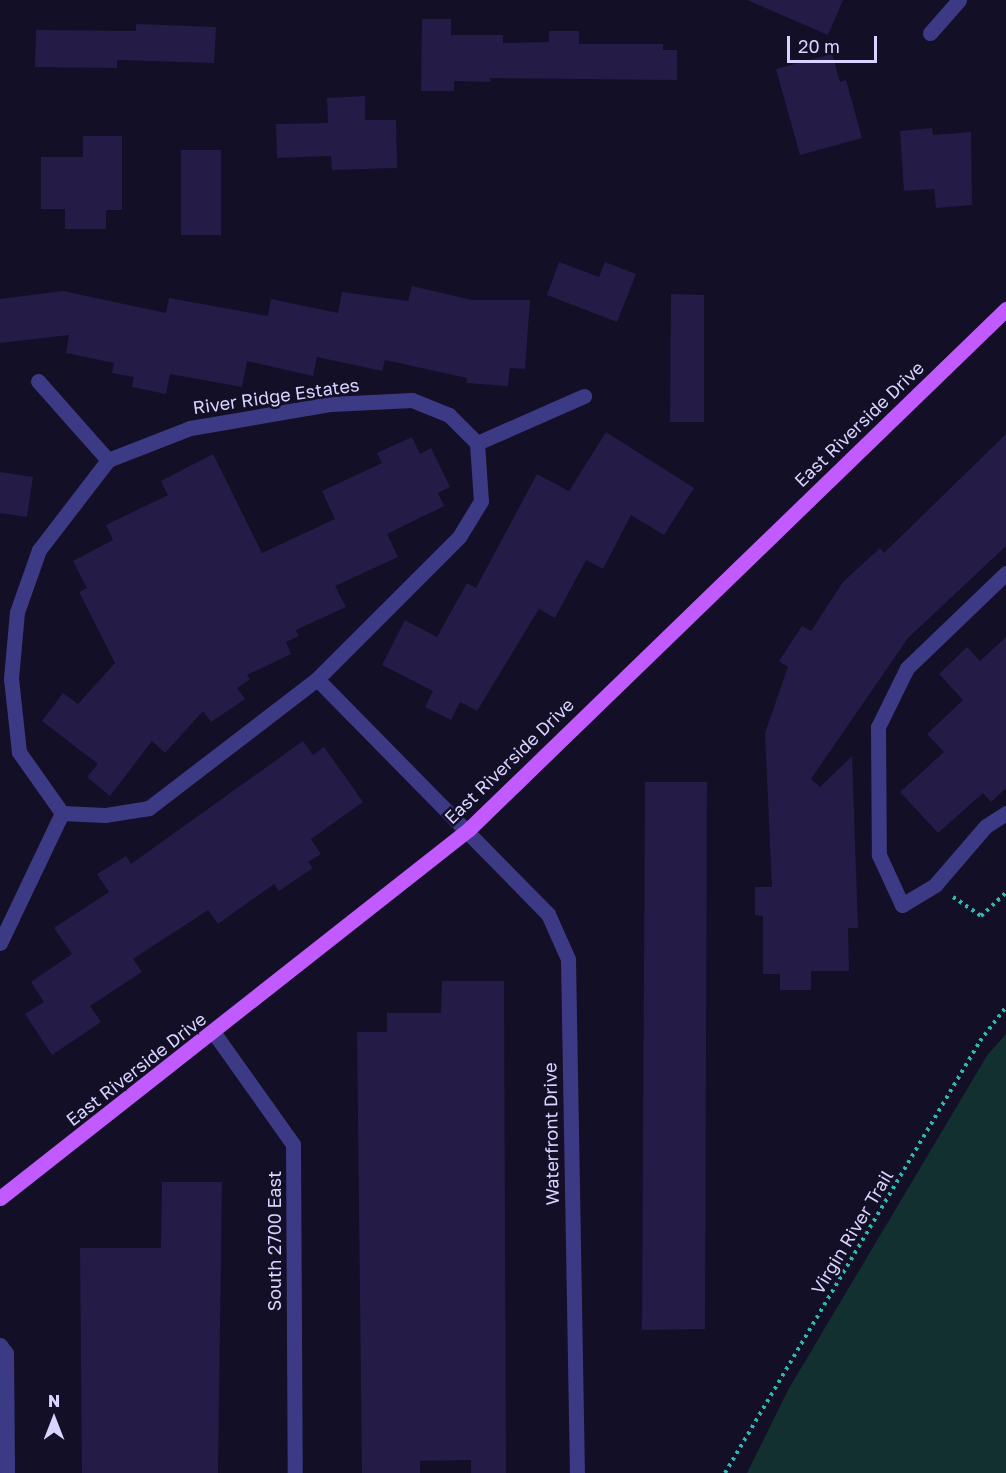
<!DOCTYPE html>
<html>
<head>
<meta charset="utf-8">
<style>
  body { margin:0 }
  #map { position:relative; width:1006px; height:1473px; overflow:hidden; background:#130f26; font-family:"Golos Text",sans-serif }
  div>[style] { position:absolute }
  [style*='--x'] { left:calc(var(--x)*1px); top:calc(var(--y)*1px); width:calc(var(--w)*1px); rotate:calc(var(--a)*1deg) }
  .green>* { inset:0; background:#12302f }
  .building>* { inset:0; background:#241b47 }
  .path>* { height:4px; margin-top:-2px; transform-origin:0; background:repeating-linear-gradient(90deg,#2fb8b0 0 3px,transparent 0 7.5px) }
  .minor>* { height:15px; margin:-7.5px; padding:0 7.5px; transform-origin:7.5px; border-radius:7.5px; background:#3d3a85 }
  .major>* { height:15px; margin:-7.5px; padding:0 7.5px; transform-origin:7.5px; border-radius:7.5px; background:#c25bff }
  span { translate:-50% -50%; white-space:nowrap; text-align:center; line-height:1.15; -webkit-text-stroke:5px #130f26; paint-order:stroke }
  .street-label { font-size:18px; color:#d9d4ff }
  .north { position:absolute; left:24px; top:1389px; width:60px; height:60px; -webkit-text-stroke:4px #130f26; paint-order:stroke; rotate:0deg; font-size:16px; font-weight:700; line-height:24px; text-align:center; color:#d9d4ff }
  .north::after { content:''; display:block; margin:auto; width:21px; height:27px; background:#d9d4ff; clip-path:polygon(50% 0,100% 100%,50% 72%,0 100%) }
  .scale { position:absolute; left:787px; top:36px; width:90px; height:27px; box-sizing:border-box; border:3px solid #d9d4ff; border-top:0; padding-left:8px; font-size:18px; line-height:21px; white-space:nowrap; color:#d9d4ff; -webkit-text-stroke:4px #130f26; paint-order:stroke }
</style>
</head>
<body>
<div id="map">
  <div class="green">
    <div style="clip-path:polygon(1006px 1034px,1006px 1473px,747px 1473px,788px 1390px,988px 1054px)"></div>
  </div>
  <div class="building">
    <div style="clip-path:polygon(747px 0,843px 0,828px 35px)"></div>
    <div style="clip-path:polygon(422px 19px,451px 19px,451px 35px,503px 35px,503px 43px,549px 42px,549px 31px,579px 31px,579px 44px,663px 44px,663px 50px,677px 50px,677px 80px,490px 78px,490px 82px,454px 81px,454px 91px,421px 91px)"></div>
    <div style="clip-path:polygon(136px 24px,216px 27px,214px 63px,117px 60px,117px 68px,35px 67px,36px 30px,136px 31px)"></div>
    <div style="clip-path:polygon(832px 54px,840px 82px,846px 80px,862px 138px,800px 155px,776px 69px)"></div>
    <div style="clip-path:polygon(365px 96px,365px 120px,396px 120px,397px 168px,332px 170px,331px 156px,277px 158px,276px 124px,328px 123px,327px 98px)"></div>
    <div style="clip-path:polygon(932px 128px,933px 135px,971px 132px,972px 205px,936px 208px,934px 189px,904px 191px,900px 131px)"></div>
    <div style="clip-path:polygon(83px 136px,122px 136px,122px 210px,106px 210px,106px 229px,65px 229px,65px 209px,41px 209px,41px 157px,83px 157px)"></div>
    <div style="clip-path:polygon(181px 150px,221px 150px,221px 235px,181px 235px)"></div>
    <div style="clip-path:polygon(559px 262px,599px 277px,605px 262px,636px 274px,617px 322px,547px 295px)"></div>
    <div style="clip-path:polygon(412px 286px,472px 300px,530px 300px,525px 369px,510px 368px,508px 386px,466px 383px,467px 378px,385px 360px,382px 371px,317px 357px,313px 376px,247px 361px,242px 387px,170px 374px,166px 394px,132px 387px,134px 377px,112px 373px,114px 363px,66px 353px,69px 335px,0 343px,0 299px,63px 291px,166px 313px,169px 298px,268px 316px,271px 299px,338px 313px,342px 292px,408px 301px)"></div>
    <div style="clip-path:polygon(671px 294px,704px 295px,704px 422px,670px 422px)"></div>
    <div style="clip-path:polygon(606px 432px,694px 488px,664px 535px,631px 515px,603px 569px,586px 560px,555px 618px,539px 609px,477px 711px,460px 702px,451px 720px,425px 707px,433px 691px,382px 665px,405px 620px,437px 637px,467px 583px,476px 588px,537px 474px,569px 491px)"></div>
    <div style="clip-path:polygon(1006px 434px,1006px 546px,908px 638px,811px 779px,820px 787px,852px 756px,858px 928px,848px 928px,849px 971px,811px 971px,811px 990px,780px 990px,780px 974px,763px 974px,763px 916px,755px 915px,755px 887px,772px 887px,765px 733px,788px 667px,779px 661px,802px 626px,811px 631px,843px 582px,880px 548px,884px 553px)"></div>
    <div style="clip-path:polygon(412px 437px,420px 454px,431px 448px,450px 487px,438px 493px,444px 506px,387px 534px,398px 557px,335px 586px,346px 607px,296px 630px,299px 636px,286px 642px,291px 654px,247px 675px,250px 679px,237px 688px,245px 699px,211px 722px,203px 711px,165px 753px,152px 741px,110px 796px,87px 777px,98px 764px,42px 721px,63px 693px,78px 704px,115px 663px,79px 592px,87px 588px,73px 561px,113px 540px,106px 525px,168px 495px,161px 481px,213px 454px,262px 553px,335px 519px,322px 491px,382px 463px,377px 453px)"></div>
    <div style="clip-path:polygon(0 472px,33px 477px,27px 517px,0 513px)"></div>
    <div style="clip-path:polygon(1006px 637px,1006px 788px,991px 802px,983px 793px,938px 833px,900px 792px,944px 752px,927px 734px,963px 700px,939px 674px,967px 647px,980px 661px)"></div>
    <div style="clip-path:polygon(303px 741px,313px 755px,324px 747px,363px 802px,311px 839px,321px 854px,308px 862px,313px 868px,279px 891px,274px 884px,218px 924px,208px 910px,133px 959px,142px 972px,90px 1006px,101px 1022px,52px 1055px,25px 1014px,44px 1002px,31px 982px,72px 954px,54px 928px,109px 892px,97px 874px,126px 856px,131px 864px)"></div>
    <div style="clip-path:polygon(645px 782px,707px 782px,705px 1329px,642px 1330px)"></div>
    <div style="clip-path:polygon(442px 981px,504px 981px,506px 1473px,471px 1473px,471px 1460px,420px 1461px,420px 1473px,362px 1473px,357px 1032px,387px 1032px,387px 1013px,441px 1013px)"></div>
    <div style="clip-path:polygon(162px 1182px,222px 1182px,218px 1473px,82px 1473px,80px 1248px,161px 1248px)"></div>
  </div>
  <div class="path">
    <div style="--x:953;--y:897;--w:34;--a:34"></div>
    <div style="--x:981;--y:916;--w:34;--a:-43"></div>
    <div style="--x:725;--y:1473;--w:502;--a:-59.45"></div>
    <div style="--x:980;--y:1041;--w:43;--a:-52.6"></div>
  </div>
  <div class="minor">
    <div style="--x:930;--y:33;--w:44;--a:-48.7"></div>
    <div style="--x:38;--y:381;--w:106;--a:48.5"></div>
    <div style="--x:412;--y:400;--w:40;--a:22"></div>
    <div style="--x:449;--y:415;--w:40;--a:45"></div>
    <div style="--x:477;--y:443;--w:58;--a:86.1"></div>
    <div style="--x:481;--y:501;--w:42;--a:121.4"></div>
    <div style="--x:459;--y:537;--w:201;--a:135"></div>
    <div style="--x:317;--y:679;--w:212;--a:142.5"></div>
    <div style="--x:149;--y:808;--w:45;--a:171"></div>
    <div style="--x:105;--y:815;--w:43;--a:-177.3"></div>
    <div style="--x:62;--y:813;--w:75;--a:-125.2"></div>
    <div style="--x:19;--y:752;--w:74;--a:-96.2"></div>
    <div style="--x:11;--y:678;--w:66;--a:-84.8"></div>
    <div style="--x:17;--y:612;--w:66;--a:-70.5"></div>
    <div style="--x:39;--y:550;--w:113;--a:-52.5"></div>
    <div style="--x:108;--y:460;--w:88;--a:-21.3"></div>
    <div style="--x:190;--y:428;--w:143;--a:-9.7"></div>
    <div style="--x:331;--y:404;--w:81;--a:-2.8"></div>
    <div style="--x:477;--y:443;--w:117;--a:-23.7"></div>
    <div style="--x:1006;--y:573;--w:137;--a:136.2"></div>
    <div style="--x:907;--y:668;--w:66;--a:116.2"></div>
    <div style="--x:878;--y:727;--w:128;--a:89.6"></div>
    <div style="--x:879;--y:855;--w:55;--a:65.3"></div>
    <div style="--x:902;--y:905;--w:39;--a:-31"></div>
    <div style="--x:935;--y:885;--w:78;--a:-49.2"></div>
    <div style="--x:986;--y:826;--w:24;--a:-33"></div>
    <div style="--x:317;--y:679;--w:330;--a:45.5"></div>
    <div style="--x:548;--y:914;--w:49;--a:66"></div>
    <div style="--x:568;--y:959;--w:514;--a:89"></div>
    <div style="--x:0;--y:943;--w:144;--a:-64.5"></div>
    <div style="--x:214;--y:1033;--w:136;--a:54.6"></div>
    <div style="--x:293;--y:1144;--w:329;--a:89.7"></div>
    <div style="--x:0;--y:1345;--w:10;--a:53"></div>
    <div style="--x:6;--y:1353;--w:120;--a:89.5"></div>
  </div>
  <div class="major">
    <div style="--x:0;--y:1198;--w:597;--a:-38.19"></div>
    <div style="--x:469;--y:829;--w:748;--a:-44.08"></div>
  </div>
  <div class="street-label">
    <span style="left:276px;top:396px;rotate:-8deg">River Ridge Estates</span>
    <span style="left:859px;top:424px;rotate:-44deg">East Riverside Drive</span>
    <span style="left:509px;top:761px;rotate:-44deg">East Riverside Drive</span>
    <span style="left:136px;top:1069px;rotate:-38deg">East Riverside Drive</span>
    <span style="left:551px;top:1134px;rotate:-91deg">Waterfront Drive</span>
    <span style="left:852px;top:1232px;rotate:-59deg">Virgin River Trail</span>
    <span style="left:274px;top:1241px;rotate:-90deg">South 2700 East</span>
  </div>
  <div class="north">N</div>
  <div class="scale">20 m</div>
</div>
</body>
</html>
